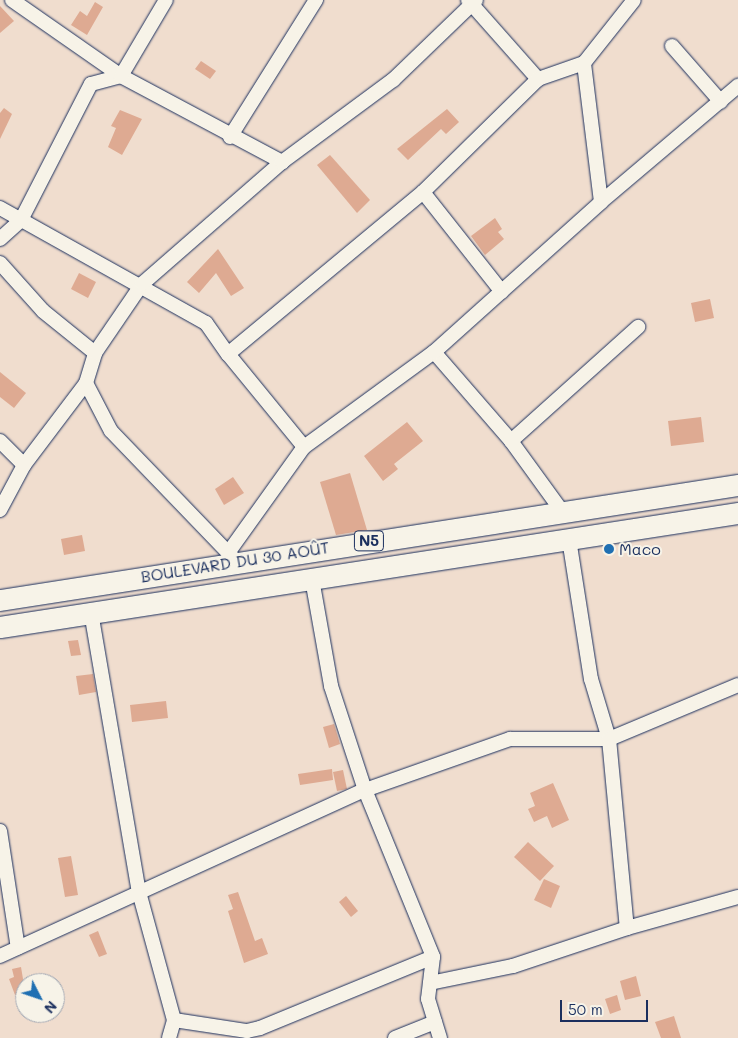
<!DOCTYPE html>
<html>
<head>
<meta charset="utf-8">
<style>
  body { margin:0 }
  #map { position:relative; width:738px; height:1038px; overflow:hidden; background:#f0ddce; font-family:Mali,sans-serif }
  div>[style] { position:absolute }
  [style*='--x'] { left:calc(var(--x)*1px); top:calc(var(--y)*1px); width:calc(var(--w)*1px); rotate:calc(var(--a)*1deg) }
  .building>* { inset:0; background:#deaa92 }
  .roads { filter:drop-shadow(0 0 1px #1b2f5e) drop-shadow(0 0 1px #1b2f5e) }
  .minor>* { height:14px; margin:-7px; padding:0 7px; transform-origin:7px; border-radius:7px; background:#f7f3e8 }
  .highway>* { height:21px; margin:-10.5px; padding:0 10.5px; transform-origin:10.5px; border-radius:10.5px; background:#f7f3e8 }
  .dots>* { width:14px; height:14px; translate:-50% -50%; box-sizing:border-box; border:2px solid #f7f3e8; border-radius:50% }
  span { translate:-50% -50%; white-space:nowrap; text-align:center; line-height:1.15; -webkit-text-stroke:4px #f7f3e8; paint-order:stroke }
  .shield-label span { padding:1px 4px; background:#f7f3e8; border:1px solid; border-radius:4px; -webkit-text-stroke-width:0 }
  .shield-label { font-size:15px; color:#1b2f5e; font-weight:700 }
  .poi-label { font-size:16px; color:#1b2f5e }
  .left { translate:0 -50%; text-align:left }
  .street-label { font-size:16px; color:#1b2f5e }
  .north { position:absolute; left:15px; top:973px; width:50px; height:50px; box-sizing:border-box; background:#f7f3e8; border:1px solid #9fa5b1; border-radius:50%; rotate:131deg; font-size:14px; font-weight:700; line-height:20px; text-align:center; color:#1b2f5e }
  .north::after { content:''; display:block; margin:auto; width:18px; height:22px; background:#1f6fb2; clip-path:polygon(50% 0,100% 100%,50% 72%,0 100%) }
  .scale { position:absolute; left:560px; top:1000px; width:88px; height:22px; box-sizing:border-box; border:2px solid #1b2f5e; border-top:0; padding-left:6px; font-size:15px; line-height:18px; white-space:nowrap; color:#1b2f5e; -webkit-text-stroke:4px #f7f3e8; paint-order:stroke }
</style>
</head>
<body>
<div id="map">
  <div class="building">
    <div style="clip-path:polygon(95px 2px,103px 7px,87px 35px,71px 25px,80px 11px,87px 16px)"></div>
    <div style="clip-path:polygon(0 6px,14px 21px,0 33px)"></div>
    <div style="clip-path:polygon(201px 61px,216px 71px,210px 79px,195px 69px)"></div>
    <div style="clip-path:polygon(4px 108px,12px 114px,0 139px,0 113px)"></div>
    <div style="clip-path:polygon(447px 109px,459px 122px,446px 134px,441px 129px,408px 160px,397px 149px)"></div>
    <div style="clip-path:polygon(120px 110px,142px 119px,122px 155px,108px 147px,116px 128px,111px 126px)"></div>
    <div style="clip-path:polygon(330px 155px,370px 200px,357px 213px,317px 165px)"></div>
    <div style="clip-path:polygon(495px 218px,502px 229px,498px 232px,504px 239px,485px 255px,471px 236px)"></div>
    <div style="clip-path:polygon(218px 249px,244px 288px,231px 296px,216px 273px,199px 293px,187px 282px)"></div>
    <div style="clip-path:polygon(79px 273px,96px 282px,88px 298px,71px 289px)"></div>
    <div style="clip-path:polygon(710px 299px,714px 318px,695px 322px,691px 303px)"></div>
    <div style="clip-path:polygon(0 372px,26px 393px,14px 408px,0 397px)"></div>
    <div style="clip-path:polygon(701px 417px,704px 442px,671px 446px,668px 421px)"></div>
    <div style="clip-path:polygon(407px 422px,423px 441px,394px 464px,398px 469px,383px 481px,364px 456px)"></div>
    <div style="clip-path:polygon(350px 473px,367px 530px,336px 535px,320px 482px)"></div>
    <div style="clip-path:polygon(233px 477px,244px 493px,224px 505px,215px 489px)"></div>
    <div style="clip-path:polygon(82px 535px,85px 551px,64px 555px,61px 539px)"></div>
    <div style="clip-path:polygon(78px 640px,81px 655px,71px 656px,68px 641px)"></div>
    <div style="clip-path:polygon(93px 674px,96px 692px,79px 695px,76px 676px)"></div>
    <div style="clip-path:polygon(166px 701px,168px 718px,132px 722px,130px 705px)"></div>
    <div style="clip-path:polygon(334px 724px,340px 744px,329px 748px,323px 727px)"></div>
    <div style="clip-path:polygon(332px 769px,333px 780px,300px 785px,298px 774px)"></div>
    <div style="clip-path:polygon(343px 770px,347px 789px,337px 791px,333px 772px)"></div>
    <div style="clip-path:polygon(553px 783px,569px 820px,552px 828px,547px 816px,534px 822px,528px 809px,535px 806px,530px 793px)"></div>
    <div style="clip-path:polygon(528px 842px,554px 866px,540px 881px,514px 857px)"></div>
    <div style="clip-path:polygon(71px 856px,78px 895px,65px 897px,58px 858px)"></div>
    <div style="clip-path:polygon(544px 879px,560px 886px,551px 908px,534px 900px)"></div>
    <div style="clip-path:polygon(238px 892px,255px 941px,262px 938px,268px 954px,244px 963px,228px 911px,233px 909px,228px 895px)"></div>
    <div style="clip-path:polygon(346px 896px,358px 911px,351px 917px,339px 902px)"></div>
    <div style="clip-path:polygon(98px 931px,107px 954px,99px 957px,89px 935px)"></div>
    <div style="clip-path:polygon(21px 967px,25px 991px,15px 995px,9px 979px,14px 977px,12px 969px)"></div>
    <div style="clip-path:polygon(636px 976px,641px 996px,625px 1000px,620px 981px)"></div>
    <div style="clip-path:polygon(617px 995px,621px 1010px,610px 1014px,605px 999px)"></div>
    <div style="clip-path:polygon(674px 1016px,681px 1038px,661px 1038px,655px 1022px)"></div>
  </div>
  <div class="roads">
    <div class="minor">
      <div style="--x:12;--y:0;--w:133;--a:34.9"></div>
      <div style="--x:121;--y:76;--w:183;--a:28.1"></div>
      <div style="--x:468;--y:0;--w:106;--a:48.5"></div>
      <div style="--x:672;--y:46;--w:74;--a:48.8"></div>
      <div style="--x:230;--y:137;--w:162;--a:-57.9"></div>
      <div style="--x:423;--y:192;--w:127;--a:51.7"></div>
      <div style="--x:601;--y:202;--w:140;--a:-97"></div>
      <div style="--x:584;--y:63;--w:80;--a:-51.6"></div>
      <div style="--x:0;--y:208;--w:236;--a:29.2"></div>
      <div style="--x:206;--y:323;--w:38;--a:55"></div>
      <div style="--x:228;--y:354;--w:120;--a:50.7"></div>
      <div style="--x:0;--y:239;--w:28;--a:-42"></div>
      <div style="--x:21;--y:220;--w:153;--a:-62.8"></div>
      <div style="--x:91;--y:84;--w:31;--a:-15"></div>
      <div style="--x:121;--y:76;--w:88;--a:-59.4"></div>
      <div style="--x:0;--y:263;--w:64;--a:48.1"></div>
      <div style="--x:43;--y:311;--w:67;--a:38.9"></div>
      <div style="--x:434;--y:352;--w:118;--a:49.1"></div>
      <div style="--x:511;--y:441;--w:90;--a:54"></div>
      <div style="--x:228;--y:354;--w:254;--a:-39.7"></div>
      <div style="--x:423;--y:192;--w:161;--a:-44.5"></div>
      <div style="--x:538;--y:79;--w:49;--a:-19.2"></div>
      <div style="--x:86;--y:383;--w:54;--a:62.5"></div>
      <div style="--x:111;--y:431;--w:178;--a:46.1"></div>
      <div style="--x:0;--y:441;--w:34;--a:45"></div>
      <div style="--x:511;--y:441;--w:171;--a:-41.9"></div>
      <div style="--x:0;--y:510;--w:51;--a:-61.9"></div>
      <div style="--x:24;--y:465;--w:103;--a:-52.9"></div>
      <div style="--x:86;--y:383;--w:31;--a:-73"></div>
      <div style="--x:95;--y:353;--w:83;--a:-55.7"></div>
      <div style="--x:142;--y:284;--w:186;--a:-41.1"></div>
      <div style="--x:282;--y:162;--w:138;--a:-36.5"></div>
      <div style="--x:393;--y:80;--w:115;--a:-43.9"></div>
      <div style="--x:569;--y:539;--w:142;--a:81.1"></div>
      <div style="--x:591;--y:679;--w:63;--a:73.3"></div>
      <div style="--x:609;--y:739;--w:190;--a:84.6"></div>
      <div style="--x:228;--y:553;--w:130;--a:-54.4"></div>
      <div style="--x:304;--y:447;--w:161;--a:-36.2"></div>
      <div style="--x:434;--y:352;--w:224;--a:-41.9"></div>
      <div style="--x:601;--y:202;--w:180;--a:-40.3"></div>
      <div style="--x:312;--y:579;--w:109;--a:79.9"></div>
      <div style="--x:331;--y:686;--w:109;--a:71.9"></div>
      <div style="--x:365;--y:790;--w:180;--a:67.8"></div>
      <div style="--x:433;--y:957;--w:42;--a:96.8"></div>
      <div style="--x:428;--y:999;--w:41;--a:72.9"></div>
      <div style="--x:91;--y:612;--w:284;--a:80.3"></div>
      <div style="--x:139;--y:892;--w:133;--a:74.7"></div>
      <div style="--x:174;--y:1020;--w:74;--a:8.6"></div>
      <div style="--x:247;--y:1031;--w:13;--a:-13"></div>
      <div style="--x:260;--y:1028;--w:187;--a:-22.3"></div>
      <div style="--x:0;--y:831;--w:118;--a:81.3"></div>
      <div style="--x:0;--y:956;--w:401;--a:-24.5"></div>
      <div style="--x:365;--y:790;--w:154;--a:-19.4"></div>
      <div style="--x:510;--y:739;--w:99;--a:0"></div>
      <div style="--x:609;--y:739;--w:140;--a:-22.7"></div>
      <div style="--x:430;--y:983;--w:85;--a:-11.6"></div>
      <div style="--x:513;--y:966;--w:120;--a:-18.4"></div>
      <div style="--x:627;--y:928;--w:115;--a:-15.6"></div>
      <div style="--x:169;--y:1038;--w:19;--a:-74"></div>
      <div style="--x:395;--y:1038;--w:43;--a:-21.8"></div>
    </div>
    <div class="highway">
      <div style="--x:0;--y:600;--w:747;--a:-8.86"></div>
      <div style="--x:0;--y:627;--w:747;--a:-8.78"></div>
    </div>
  </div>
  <div class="dots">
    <div style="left:609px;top:549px;background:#1f6fb2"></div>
  </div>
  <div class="shield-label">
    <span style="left:369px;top:541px">N5</span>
  </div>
  <div class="poi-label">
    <span class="left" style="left:619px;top:549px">Maco</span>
  </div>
  <div class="street-label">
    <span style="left:235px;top:562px;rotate:-9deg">BOULEVARD DU 30 AOÛT</span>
  </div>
  <div class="north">N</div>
  <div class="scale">50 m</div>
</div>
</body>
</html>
